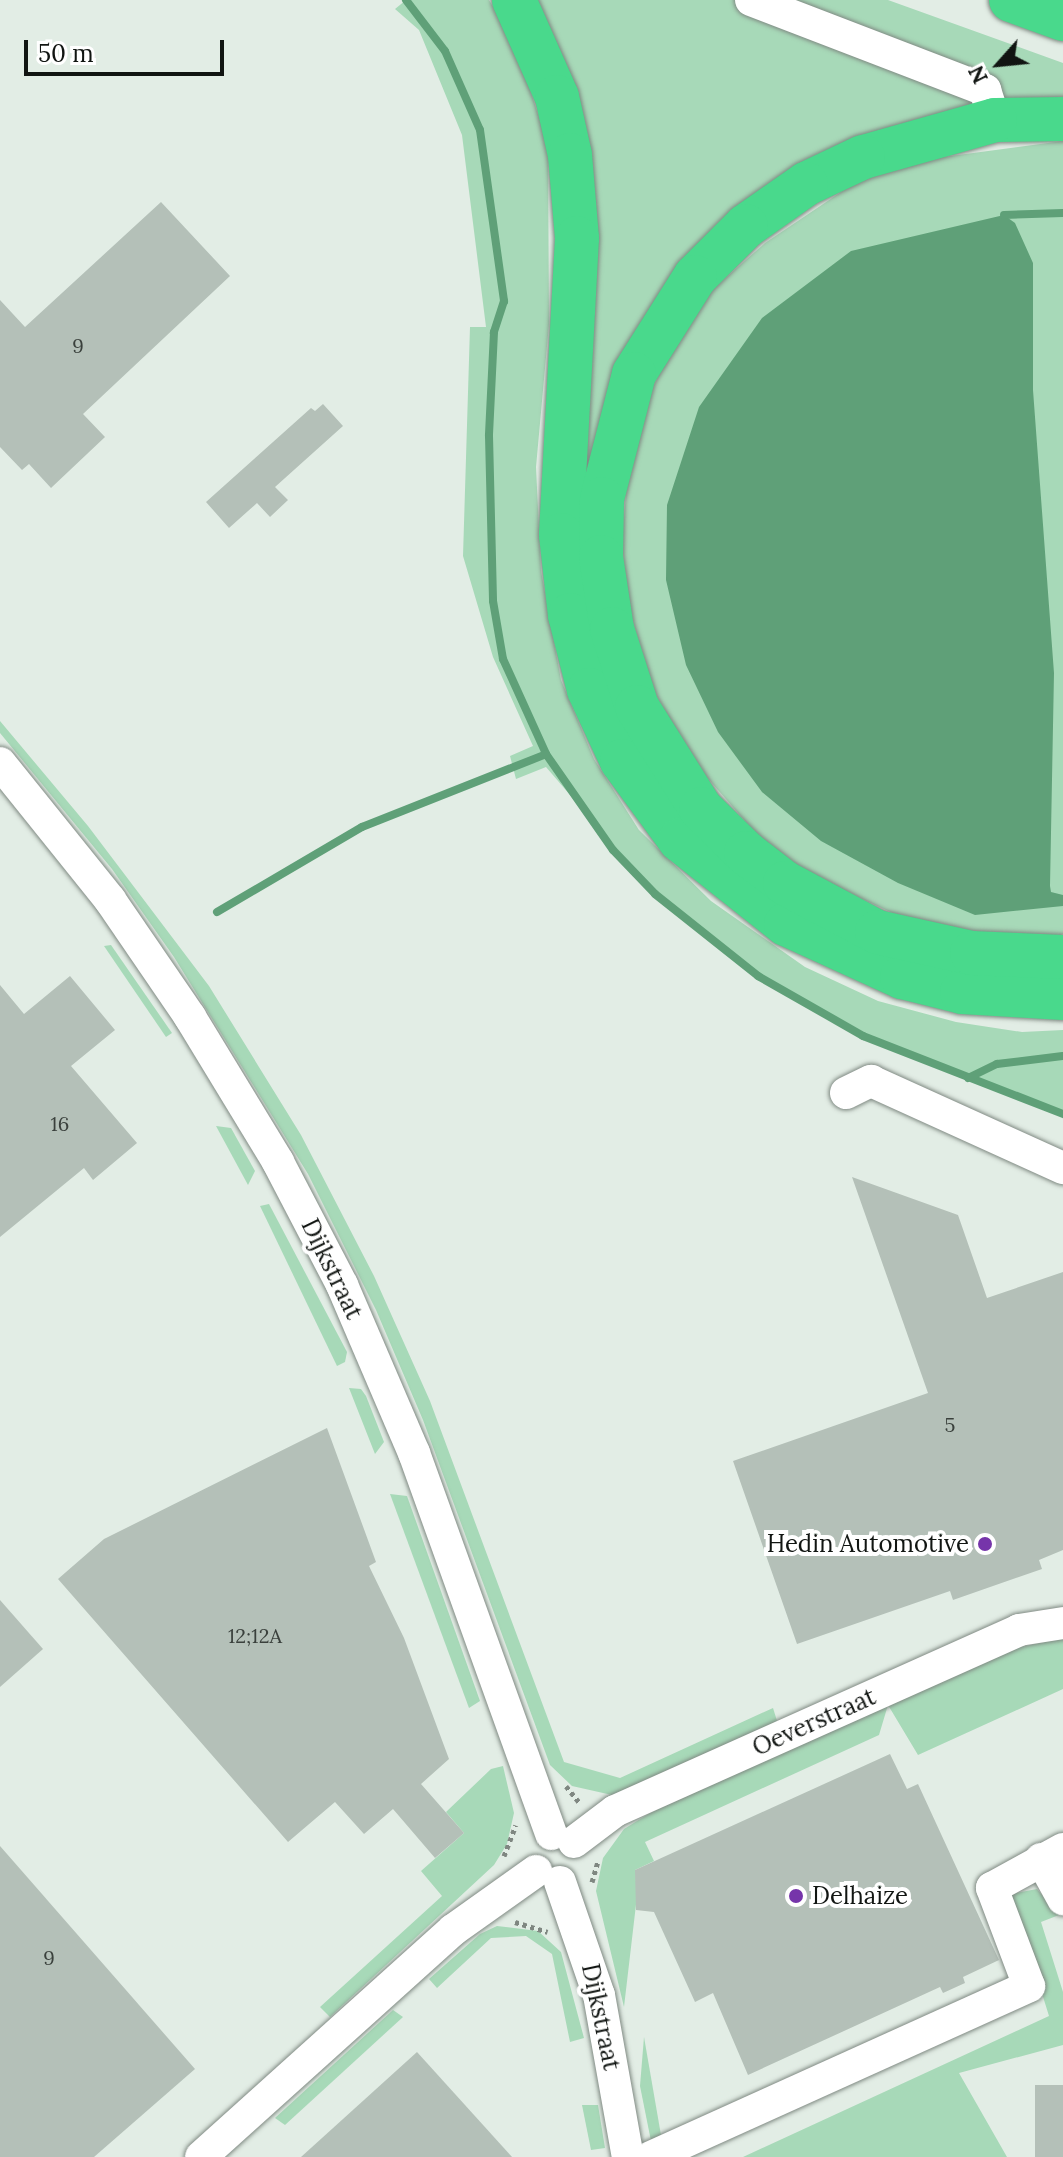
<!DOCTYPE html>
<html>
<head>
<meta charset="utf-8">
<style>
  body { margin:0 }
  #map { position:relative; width:1063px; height:2157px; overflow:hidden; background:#e2ede5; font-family:Lora,serif }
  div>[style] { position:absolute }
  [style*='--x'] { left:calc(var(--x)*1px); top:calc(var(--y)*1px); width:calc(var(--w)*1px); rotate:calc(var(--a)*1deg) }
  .green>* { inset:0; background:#a7d9b8 }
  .water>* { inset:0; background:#5fa078 }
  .stream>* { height:8px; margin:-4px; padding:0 4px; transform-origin:4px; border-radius:4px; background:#5fa078 }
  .building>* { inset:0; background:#b4c0b8 }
  .path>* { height:5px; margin-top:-2.5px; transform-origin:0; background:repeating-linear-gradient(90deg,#7f8781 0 4px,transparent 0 8px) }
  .roads { filter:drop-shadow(0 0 2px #808a83) drop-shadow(0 0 2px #808a83) }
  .minor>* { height:32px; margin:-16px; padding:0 16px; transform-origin:16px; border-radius:16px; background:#fff }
  .highway>* { height:44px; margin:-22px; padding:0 22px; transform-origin:22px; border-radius:22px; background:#49d98c }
  .dots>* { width:22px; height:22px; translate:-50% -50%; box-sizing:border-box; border:4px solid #fff; border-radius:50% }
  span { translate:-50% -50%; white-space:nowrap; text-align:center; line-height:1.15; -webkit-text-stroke:8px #fff; paint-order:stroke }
  .number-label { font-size:20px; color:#3a403c }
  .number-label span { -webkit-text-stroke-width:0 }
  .street-label { font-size:24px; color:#111512 }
  .poi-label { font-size:24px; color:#111512 }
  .right { translate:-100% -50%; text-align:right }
  .left { translate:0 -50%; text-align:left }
  .north { position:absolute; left:959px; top:24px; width:80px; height:80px; -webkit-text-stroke:6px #fff; paint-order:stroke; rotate:243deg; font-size:22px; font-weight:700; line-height:32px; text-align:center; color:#111512 }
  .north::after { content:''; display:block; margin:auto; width:28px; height:36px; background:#111512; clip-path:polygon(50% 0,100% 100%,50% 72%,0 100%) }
  .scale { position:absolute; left:24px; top:40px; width:200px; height:36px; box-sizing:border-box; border:4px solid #111512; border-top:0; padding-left:10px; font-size:24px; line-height:28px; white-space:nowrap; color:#111512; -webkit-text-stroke:6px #fff; paint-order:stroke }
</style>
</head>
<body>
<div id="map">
  <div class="green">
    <div style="clip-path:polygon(406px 0,489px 0,516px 45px,548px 146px,549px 324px,536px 467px,541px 571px,561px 680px,594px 759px,639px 830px,711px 901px,805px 967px,878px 1001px,956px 1022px,1022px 1032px,1063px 1030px,1063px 1114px,863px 1036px,758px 976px,655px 894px,546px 767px,516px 779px,510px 756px,533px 746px,493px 657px,463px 556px,470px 327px,486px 327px,462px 135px,419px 30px,395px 9px)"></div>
    <div style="clip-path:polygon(530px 0,888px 0,1063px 63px,1063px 105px,895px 131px,669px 287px,590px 586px,785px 910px,577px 583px,587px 377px)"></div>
    <div style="clip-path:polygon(1063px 141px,1063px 934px,1048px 940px,1001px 938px,908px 920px,812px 876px,759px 837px,691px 759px,653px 689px,630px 611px,622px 545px,627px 480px,642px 410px,666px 360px,703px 298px,765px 243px,847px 188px,906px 162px)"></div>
    <div style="clip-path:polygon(0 721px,88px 826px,209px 986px,301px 1135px,374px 1276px,430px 1401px,564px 1762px,620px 1778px,773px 1708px,778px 1724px,612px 1795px,572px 1786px,550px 1765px,423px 1420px,376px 1310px,308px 1174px,174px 957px,112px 869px,0 733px)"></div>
    <div style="clip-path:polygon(111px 945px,172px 1033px,166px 1037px,104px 946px)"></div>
    <div style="clip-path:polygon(216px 1126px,231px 1128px,255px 1171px,248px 1185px)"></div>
    <div style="clip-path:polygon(269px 1204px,347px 1352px,345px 1362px,337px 1366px,260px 1206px)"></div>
    <div style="clip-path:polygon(349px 1388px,361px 1389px,366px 1396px,384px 1442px,375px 1454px)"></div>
    <div style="clip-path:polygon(390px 1494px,407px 1496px,480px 1701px,469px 1708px)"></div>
    <div style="clip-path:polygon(1063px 1638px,1063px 1689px,918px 1755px,888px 1705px,879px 1735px,645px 1842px,654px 1861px,635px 1870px,639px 1879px,624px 2007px,596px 1891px,603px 1858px,624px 1829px,650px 1813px,1007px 1650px)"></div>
    <div style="clip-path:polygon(503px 1766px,514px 1813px,507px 1844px,494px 1865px,330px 2017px,320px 2007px,442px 1896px,421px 1871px,464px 1833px,446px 1812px,491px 1769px)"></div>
    <div style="clip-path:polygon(1037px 1889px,1059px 1915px,1041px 1922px,1063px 1992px,1063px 2045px,959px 2073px,1007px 2157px,743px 2157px,1049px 2016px,1011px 1894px)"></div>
    <div style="clip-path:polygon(497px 1926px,538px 1931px,561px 1952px,584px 2038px,570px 2042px,552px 1954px,526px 1936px,491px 1938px,437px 1988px,429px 1979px,480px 1934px)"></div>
    <div style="clip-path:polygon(393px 2010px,403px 2017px,285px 2125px,275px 2118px)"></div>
    <div style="clip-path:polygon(644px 2037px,662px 2141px,651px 2141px,640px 2086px)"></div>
    <div style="clip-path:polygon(582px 2105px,598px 2105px,605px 2148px,591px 2150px)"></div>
  </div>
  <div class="water">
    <div style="clip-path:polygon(1004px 215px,1015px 223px,1033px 263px,1033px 390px,1054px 673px,1050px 886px,1051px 892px,1063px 895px,1063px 906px,975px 915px,898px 883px,821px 841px,762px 792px,718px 732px,686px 665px,666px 580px,667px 505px,699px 407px,762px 318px,851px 251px)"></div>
  </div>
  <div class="stream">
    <div style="--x:406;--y:0;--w:64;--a:52.6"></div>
    <div style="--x:445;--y:51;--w:86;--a:66.1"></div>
    <div style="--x:480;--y:130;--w:173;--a:82"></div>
    <div style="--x:504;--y:301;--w:33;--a:108"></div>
    <div style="--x:494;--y:332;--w:104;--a:92.8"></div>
    <div style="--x:489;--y:436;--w:165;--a:88.6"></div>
    <div style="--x:493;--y:601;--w:59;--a:80.2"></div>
    <div style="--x:503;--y:659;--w:104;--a:65.6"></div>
    <div style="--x:546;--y:754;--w:117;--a:55.1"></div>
    <div style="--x:613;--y:850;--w:61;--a:46.3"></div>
    <div style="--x:655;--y:894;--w:132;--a:38.5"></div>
    <div style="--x:758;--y:976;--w:121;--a:29.7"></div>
    <div style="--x:863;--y:1036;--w:215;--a:21.3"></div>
    <div style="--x:1004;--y:215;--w:59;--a:-1.9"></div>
    <div style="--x:217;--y:912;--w:168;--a:-30.4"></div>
    <div style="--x:362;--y:827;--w:198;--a:-21.6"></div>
    <div style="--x:968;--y:1078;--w:32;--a:-26"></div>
    <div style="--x:997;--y:1064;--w:66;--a:-6.9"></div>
  </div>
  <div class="building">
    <div style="clip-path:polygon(161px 202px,230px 276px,83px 414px,105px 437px,51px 488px,29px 464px,22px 470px,0 447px,0 300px,25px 327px)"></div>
    <div style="clip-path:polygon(323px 404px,343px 426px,275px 487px,288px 500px,270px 517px,257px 503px,229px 528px,206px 502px,311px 408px,315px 411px)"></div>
    <div style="clip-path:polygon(70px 976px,115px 1030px,71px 1066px,137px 1143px,93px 1180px,84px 1168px,0 1237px,0 985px,24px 1014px)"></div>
    <div style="clip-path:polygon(852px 1177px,958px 1215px,987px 1298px,1063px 1272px,1063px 1550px,1039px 1560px,1042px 1569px,953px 1600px,950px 1591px,797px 1644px,733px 1461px,928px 1393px)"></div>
    <div style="clip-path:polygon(327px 1428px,376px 1562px,369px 1566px,404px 1638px,449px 1759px,421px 1784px,464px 1833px,435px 1858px,393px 1809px,364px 1834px,335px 1802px,288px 1842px,58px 1579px,104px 1539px)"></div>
    <div style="clip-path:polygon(0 1600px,43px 1649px,0 1687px)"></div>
    <div style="clip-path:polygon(890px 1754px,907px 1789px,918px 1784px,999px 1960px,963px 1977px,965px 1983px,943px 1993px,940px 1987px,748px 2075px,713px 1993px,695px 2002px,654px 1912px,636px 1910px,635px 1870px)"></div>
    <div style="clip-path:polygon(0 1846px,195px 2069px,94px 2157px,0 2157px)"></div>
    <div style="clip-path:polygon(417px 2052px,512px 2157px,301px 2157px)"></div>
    <div style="clip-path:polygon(1035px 2085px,1063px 2085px,1063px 2157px,1035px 2157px)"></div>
  </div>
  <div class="path">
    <div style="--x:566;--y:1786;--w:22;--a:51"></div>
    <div style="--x:504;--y:1856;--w:33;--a:-69"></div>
    <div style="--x:592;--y:1882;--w:22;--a:-74"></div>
    <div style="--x:515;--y:1922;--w:34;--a:17"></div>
  </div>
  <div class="roads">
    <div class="minor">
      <div style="--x:751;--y:0;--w:251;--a:21"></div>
      <div style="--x:985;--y:90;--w:32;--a:72"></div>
      <div style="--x:0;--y:763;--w:176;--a:51.2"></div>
      <div style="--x:110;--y:900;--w:142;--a:55.6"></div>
      <div style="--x:190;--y:1017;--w:170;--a:58.7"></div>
      <div style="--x:278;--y:1162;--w:139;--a:62.5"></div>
      <div style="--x:342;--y:1285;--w:183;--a:66.8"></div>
      <div style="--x:414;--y:1453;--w:405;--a:70.2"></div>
      <div style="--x:846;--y:1093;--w:28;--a:-26"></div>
      <div style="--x:871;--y:1081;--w:211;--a:24.4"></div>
      <div style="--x:574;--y:1842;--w:51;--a:-37.1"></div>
      <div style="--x:615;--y:1811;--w:443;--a:-24.1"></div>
      <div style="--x:1019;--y:1630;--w:45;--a:-9"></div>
      <div style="--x:1041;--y:1859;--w:46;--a:61.2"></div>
      <div style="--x:560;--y:1882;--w:120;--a:71"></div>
      <div style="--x:599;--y:1995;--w:165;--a:79.9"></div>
      <div style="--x:201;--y:2157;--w:339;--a:-42"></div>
      <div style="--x:453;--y:1930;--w:102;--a:-35.4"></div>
      <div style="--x:651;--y:2157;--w:415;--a:-24.3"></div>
      <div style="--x:1029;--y:1986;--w:105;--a:-110.7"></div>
      <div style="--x:992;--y:1888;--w:81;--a:-28.8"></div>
    </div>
    <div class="highway">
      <div style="--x:514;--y:0;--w:106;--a:66.1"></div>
      <div style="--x:557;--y:97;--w:59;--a:77.4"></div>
      <div style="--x:570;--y:155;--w:83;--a:85.2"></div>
      <div style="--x:577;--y:238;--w:297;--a:93.1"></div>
      <div style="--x:561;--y:535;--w:81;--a:83.6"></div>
      <div style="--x:570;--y:615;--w:77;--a:75.8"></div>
      <div style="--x:589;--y:690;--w:78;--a:65.1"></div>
      <div style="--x:622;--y:761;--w:98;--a:53.7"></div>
      <div style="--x:680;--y:840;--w:135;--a:38.4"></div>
      <div style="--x:786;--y:924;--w:128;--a:24.6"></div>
      <div style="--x:902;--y:977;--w:62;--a:14"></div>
      <div style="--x:962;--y:992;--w:101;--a:3.4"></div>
      <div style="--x:1011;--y:0;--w:55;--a:20.1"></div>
      <div style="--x:1063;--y:119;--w:68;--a:179.2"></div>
      <div style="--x:995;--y:120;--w:137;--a:164.3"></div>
      <div style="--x:863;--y:157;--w:63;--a:154.7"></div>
      <div style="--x:806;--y:184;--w:73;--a:145"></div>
      <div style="--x:746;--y:226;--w:72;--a:135"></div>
      <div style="--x:695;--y:277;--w:115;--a:122.2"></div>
      <div style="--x:634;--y:374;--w:129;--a:104.4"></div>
      <div style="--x:602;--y:499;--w:58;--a:91"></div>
      <div style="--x:601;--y:557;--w:73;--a:81.3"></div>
      <div style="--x:612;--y:629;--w:82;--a:72.2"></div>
      <div style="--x:637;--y:707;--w:120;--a:57.9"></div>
      <div style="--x:701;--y:809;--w:63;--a:44.4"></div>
      <div style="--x:746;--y:853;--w:49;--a:37.6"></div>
      <div style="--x:785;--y:883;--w:104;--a:28"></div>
      <div style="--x:877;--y:932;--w:97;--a:12.5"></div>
      <div style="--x:972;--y:953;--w:91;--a:2.5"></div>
    </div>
  </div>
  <div class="dots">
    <div style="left:985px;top:1544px;background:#7635aa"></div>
    <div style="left:796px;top:1896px;background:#7635aa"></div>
  </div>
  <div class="number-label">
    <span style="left:78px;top:345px">9</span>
    <span style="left:60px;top:1123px">16</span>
    <span style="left:950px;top:1424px">5</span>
    <span style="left:255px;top:1635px">12;12A</span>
    <span style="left:49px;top:1957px">9</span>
  </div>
  <div class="street-label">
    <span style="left:332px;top:1269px;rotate:64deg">Dijkstraat</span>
    <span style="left:814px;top:1722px;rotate:-24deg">Oeverstraat</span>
    <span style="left:601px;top:2017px;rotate:78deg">Dijkstraat</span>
  </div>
  <div class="poi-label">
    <span class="right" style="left:969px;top:1544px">Hedin Automotive</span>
    <span class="left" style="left:812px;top:1896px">Delhaize</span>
  </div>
  <div class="north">N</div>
  <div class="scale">50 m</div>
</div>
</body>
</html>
